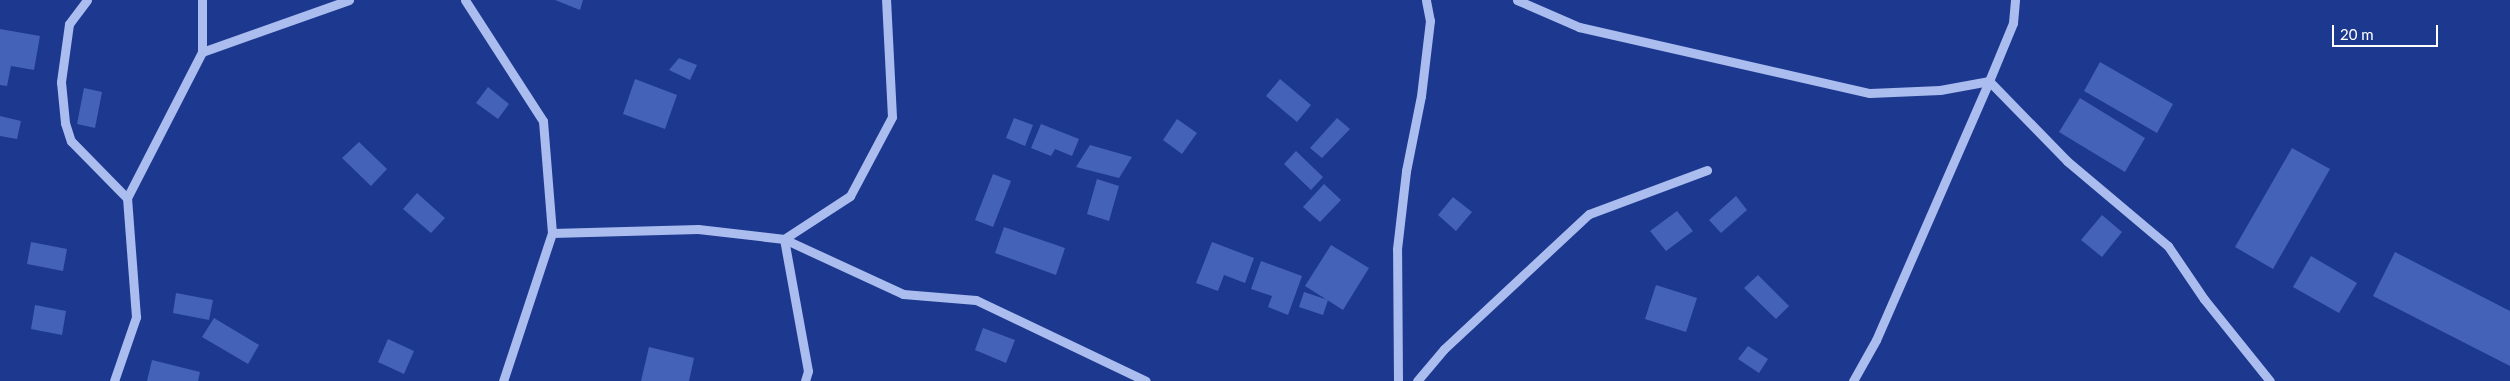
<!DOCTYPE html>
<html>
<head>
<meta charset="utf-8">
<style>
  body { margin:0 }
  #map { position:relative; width:2510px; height:381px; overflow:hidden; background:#1c398f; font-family:Lato,sans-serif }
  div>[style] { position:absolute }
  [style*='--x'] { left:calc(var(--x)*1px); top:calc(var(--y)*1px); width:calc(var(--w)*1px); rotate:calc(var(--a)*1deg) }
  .building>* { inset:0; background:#4462b7 }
  .minor>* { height:9px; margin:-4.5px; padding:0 4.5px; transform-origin:4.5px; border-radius:4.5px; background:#abbcee }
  span { translate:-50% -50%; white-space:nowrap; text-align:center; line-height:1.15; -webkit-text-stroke:4px #1c398f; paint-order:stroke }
  .scale { position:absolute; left:2332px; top:25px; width:106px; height:22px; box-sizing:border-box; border:2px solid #fff; border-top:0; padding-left:6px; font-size:15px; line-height:18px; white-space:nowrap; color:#fff; -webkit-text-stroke:4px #1c398f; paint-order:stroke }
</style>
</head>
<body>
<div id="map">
  <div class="building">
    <div style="clip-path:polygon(555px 0,583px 0,580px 10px)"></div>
    <div style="clip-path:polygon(0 29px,40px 36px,34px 70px,11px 66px,7px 86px,0 85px)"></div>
    <div style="clip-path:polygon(679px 58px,697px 65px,690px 80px,669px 70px)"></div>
    <div style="clip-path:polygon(2100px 62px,2173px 104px,2157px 133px,2084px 91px)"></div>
    <div style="clip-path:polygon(635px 79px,677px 95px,665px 129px,623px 114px)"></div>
    <div style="clip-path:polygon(1280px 79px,1311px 105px,1297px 122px,1266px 96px)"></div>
    <div style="clip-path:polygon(488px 87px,509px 104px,498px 119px,476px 103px)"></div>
    <div style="clip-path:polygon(84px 88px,102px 92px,95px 128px,77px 124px)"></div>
    <div style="clip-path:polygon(2080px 98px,2145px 138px,2125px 172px,2059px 132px)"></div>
    <div style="clip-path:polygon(0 116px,21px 121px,17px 139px,0 136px)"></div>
    <div style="clip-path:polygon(1014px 118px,1033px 125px,1025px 146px,1006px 138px)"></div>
    <div style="clip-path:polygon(1337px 118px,1350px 129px,1322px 158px,1310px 148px)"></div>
    <div style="clip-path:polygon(1177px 119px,1197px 133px,1182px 154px,1163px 140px)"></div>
    <div style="clip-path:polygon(1041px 124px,1079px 139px,1072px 156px,1055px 149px,1051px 156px,1031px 148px)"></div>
    <div style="clip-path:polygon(359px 142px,387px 169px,371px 186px,342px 158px)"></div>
    <div style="clip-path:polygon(1090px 145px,1132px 157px,1119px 178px,1076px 167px)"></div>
    <div style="clip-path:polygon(2292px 148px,2330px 169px,2273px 269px,2235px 247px)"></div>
    <div style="clip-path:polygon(1296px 151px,1323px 177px,1311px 190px,1284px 164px)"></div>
    <div style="clip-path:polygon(993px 174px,1011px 181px,993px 227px,975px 220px)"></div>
    <div style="clip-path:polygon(1097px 179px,1119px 186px,1109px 221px,1087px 214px)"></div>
    <div style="clip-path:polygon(1324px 184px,1341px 200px,1320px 222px,1303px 207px)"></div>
    <div style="clip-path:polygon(417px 193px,445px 218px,431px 233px,403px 209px)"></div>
    <div style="clip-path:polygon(1736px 196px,1747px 210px,1721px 233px,1709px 220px)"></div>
    <div style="clip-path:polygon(1453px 197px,1472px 212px,1456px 231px,1438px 215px)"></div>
    <div style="clip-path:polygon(1677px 211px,1693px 231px,1666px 251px,1650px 231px)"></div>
    <div style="clip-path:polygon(2102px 215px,2122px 232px,2102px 257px,2081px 240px)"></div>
    <div style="clip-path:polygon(1004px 227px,1065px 248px,1056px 275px,995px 253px)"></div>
    <div style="clip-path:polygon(31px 242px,67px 249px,63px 271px,27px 264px)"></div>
    <div style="clip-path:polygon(1212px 242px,1254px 258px,1245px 283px,1224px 275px,1218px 291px,1196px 283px)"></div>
    <div style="clip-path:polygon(1331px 245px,1369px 268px,1343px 310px,1305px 286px)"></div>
    <div style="clip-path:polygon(2395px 252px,2510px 311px,2510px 366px,2373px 296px)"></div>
    <div style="clip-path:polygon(2311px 256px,2357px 283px,2339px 313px,2293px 287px)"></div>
    <div style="clip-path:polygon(1261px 261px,1302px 276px,1288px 315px,1268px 307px,1272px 296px,1251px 289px)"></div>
    <div style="clip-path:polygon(1758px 275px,1789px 306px,1776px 319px,1744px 288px)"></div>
    <div style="clip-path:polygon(1656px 285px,1697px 298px,1686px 332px,1645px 319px)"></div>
    <div style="clip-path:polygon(1304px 292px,1328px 300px,1323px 315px,1299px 307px)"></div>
    <div style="clip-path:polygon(176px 293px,213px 300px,209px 320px,173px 313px)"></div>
    <div style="clip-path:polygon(35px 305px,66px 311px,62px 335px,31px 329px)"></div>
    <div style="clip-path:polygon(214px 318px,259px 345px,248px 364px,202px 337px)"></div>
    <div style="clip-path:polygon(983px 328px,1015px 340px,1006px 363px,975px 350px)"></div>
    <div style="clip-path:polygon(388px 339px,414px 351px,404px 374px,378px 362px)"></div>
    <div style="clip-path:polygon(1748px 346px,1768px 359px,1759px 373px,1738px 359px)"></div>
    <div style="clip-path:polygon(649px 347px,694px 358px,689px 381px,641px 381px)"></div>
    <div style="clip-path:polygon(152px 360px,200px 372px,198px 381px,147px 381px)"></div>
  </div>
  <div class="minor">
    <div style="--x:87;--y:0;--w:30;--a:127"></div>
    <div style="--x:69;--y:24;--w:59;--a:97.9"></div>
    <div style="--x:61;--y:82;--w:41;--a:84.4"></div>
    <div style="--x:65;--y:123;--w:19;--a:72"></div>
    <div style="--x:71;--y:141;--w:80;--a:45.5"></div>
    <div style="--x:465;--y:0;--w:144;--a:57.2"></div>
    <div style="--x:543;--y:121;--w:112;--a:85.4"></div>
    <div style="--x:552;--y:233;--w:156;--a:108.3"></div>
    <div style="--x:1517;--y:0;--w:68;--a:23.5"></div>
    <div style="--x:1579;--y:27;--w:298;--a:12.8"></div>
    <div style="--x:1870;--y:93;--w:70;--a:-2.5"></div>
    <div style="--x:1940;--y:90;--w:50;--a:-10.4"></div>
    <div style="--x:1989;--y:81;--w:63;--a:-67.5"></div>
    <div style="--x:2013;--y:23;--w:23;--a:-85"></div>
    <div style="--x:202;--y:52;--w:156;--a:-19.5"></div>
    <div style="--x:552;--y:233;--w:146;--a:-1.6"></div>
    <div style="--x:698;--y:229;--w:87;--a:6.6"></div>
    <div style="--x:784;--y:239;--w:79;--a:-33.1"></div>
    <div style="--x:850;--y:196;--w:89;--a:-62"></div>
    <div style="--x:892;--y:117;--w:117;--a:-92.9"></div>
    <div style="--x:784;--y:239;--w:131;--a:24.8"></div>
    <div style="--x:903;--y:294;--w:73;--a:4.7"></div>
    <div style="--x:976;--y:300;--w:188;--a:25.5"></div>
    <div style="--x:784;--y:239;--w:134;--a:79.7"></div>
    <div style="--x:808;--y:371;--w:10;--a:107"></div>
    <div style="--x:114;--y:381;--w:68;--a:-71"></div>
    <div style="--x:136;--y:317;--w:119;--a:-94.3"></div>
    <div style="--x:127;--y:198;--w:164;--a:-62.8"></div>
    <div style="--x:202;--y:52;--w:52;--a:-90"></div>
    <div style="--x:1398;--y:381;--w:132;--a:-90.4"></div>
    <div style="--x:1397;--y:249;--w:79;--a:-83.4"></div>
    <div style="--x:1406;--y:171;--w:76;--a:-78.7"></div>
    <div style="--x:1421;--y:96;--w:76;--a:-83.2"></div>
    <div style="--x:1430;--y:21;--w:21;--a:-101"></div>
    <div style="--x:1417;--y:381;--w:42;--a:-49.8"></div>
    <div style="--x:1444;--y:349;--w:198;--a:-43"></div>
    <div style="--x:1589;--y:214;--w:126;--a:-20.4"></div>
    <div style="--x:1853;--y:381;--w:47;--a:-60.7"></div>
    <div style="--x:1876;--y:340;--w:283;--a:-66.4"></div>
    <div style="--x:1989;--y:81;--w:112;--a:45.7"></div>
    <div style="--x:2067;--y:161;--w:132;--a:40.1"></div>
    <div style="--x:2168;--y:246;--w:64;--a:55.8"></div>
    <div style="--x:2204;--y:299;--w:105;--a:51.2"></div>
  </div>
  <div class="scale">20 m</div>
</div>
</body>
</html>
